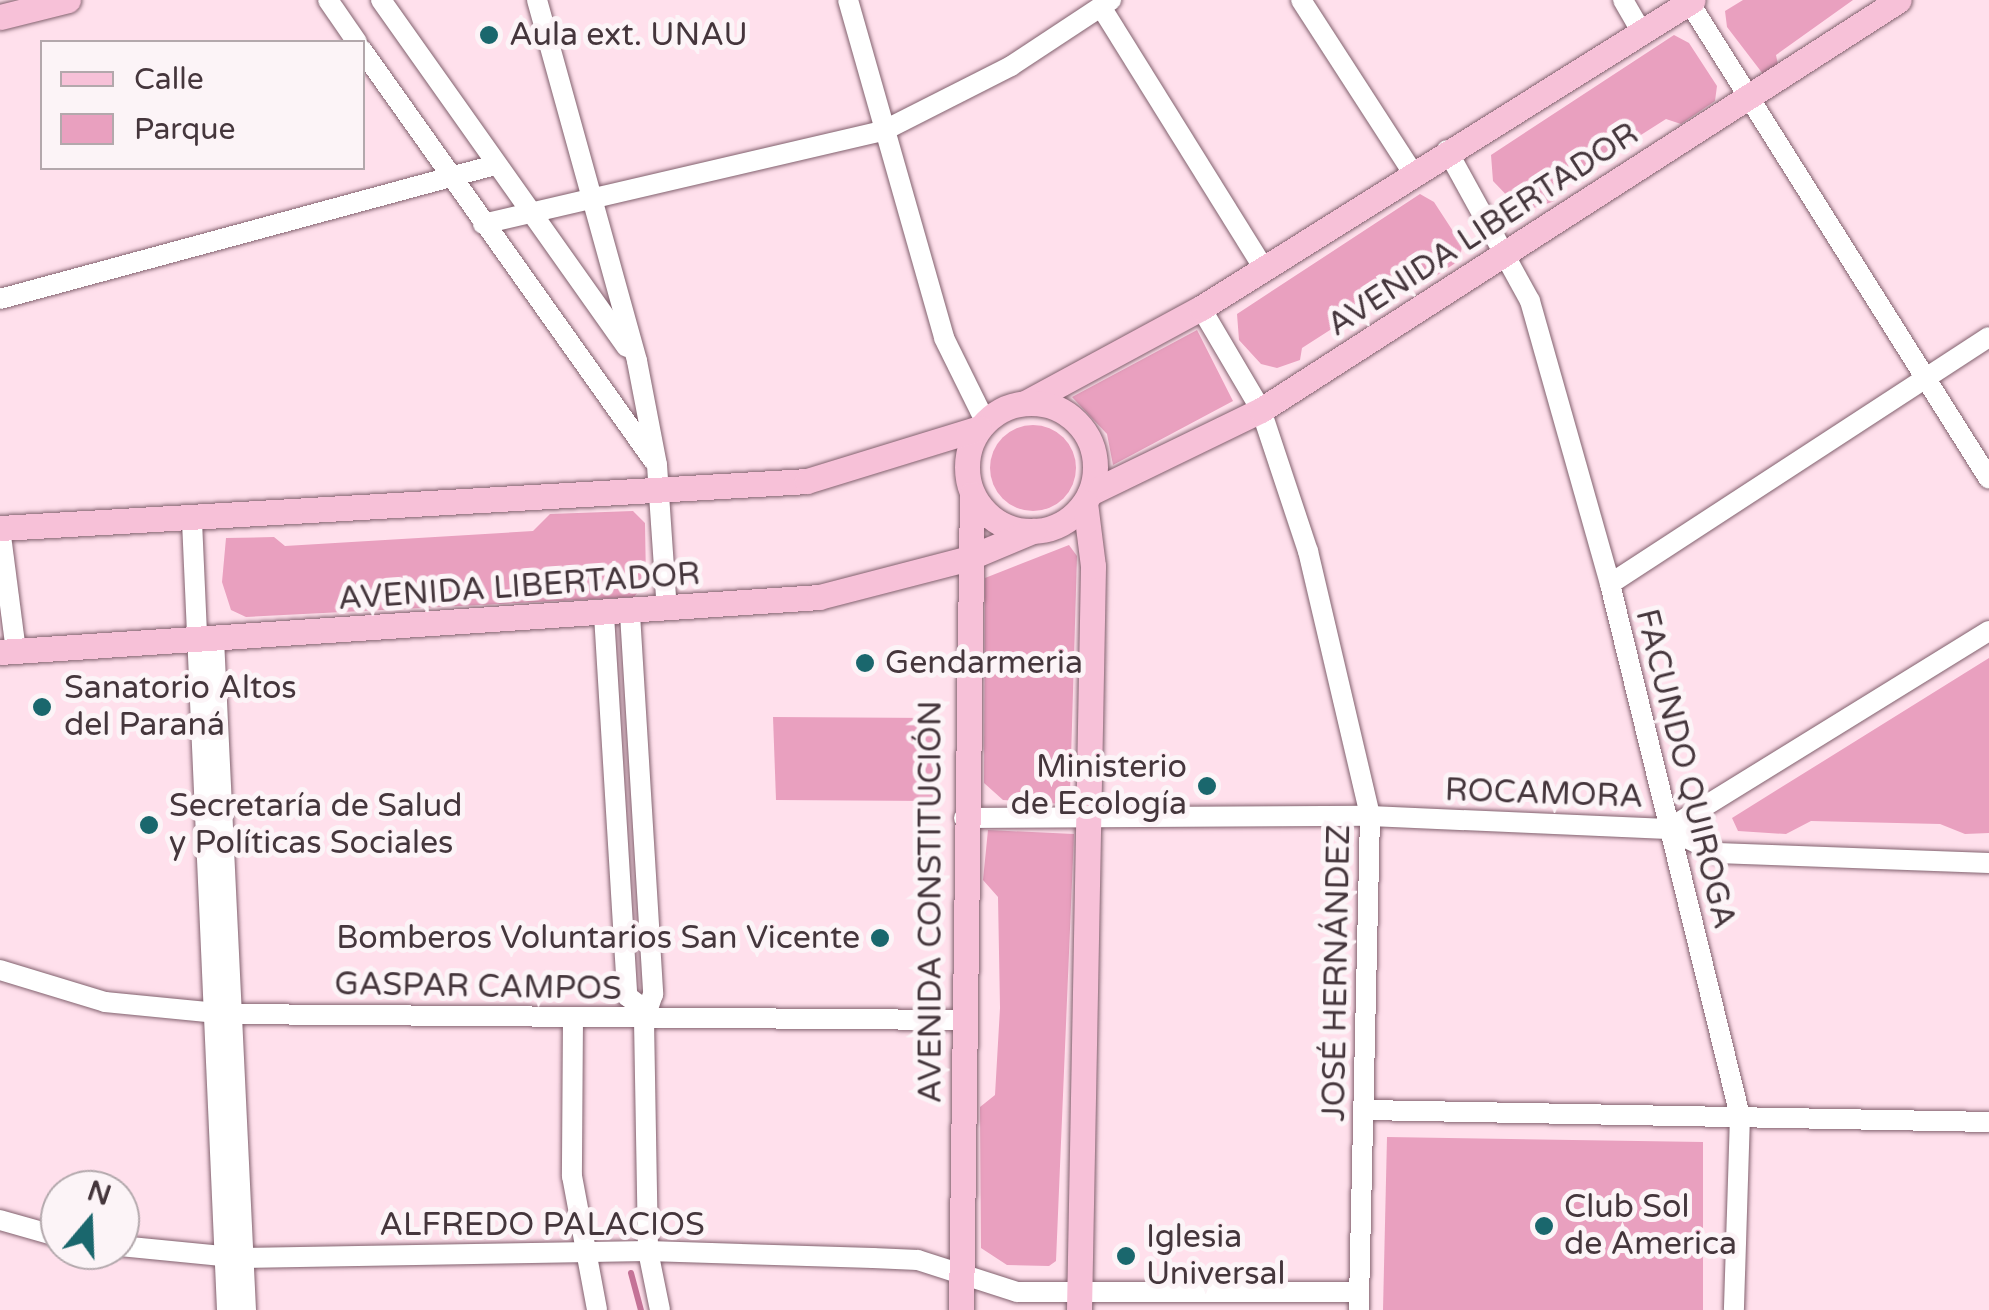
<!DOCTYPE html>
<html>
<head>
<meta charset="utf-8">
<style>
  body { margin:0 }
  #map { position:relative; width:1989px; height:1310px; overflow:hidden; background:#ffe0ec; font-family:"Varela Round",sans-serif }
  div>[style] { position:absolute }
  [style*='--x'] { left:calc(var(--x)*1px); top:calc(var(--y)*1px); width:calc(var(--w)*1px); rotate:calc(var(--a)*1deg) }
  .green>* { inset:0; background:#e9a0bf }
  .round { border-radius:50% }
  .stream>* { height:6px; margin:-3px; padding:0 3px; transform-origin:3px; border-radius:3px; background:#c47397 }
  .roads { filter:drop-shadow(0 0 2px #82616e) drop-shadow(0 0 2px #82616e) }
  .minor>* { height:20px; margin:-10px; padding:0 10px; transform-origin:10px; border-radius:10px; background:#fff }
  .major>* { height:25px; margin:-12.5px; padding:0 12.5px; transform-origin:12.5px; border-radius:12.5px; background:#f7c1d8 }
  .major>.ring { margin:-12.5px; padding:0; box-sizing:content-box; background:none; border:25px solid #f7c1d8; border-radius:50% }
  .dots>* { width:28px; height:28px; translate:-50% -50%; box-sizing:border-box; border:5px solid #fcf4f7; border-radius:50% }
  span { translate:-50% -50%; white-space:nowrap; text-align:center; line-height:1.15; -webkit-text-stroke:10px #fcf4f7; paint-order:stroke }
  .poi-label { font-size:32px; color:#45363c }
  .left { translate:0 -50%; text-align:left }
  .right { translate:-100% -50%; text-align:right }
  .street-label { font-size:32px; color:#45363c }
  .legend { position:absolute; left:40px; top:40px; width:325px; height:130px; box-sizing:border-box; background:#fcf4f7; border:2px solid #b3a8ac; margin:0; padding:12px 18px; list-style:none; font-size:30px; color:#45363c }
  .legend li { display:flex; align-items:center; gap:20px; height:50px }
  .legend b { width:50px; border:2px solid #b3a8ac }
  .north { position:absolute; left:40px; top:1170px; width:100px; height:100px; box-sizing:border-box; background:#fcf4f7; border:2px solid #b3a8ac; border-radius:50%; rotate:19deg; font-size:28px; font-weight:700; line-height:40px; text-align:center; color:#45363c }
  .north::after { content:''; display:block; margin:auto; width:35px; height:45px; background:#1a676d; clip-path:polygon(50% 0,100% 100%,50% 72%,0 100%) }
</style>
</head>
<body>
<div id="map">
  <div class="green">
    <div style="clip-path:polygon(1743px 0,1853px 0,1776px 55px,1778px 65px,1763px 74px,1727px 27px,1725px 11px)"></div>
    <div style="clip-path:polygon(1674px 35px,1689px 43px,1717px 86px,1715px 101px,1681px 124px,1666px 119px,1556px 189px,1555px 201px,1531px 209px,1516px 205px,1493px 181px,1491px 155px)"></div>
    <div style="clip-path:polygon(1420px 194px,1434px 202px,1462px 245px,1460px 260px,1427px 282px,1411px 278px,1302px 348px,1300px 360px,1277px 368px,1261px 364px,1239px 340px,1237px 314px)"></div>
    <div style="clip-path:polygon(1197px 330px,1233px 401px,1113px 465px,1107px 434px,1072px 397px)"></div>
    <div class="round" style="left:990px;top:425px;width:86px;height:86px"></div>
    <div style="clip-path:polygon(633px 511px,645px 523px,646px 582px,634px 597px,246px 617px,231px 610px,222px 582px,226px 538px,274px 537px,285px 546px,533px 531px,550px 514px)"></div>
    <div style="clip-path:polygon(1069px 545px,1077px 556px,1070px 793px,1062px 804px,1003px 800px,984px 783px,985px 578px)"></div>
    <div style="clip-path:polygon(1989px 658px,1989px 833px,1965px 834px,1940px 824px,1811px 821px,1786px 834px,1738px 831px,1732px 818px)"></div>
    <div style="clip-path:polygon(773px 717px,933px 718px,934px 801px,776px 800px)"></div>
    <div style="clip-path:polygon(988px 830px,1074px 834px,1056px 1261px,1049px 1266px,1007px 1265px,981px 1248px,980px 1107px,995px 1095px,1000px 1008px,998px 897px,983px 880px)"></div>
    <div style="clip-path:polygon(1387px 1137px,1703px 1142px,1703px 1310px,1383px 1310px)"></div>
  </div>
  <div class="stream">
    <div style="--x:631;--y:1273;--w:38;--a:75"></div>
  </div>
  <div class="roads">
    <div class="minor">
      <div style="--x:328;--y:0;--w:51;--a:55.4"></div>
      <div style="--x:381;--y:0;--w:425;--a:54.7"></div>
      <div style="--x:537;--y:0;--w:375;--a:74.5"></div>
      <div style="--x:637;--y:361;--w:106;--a:79.1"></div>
      <div style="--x:657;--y:465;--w:145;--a:86.1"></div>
      <div style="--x:848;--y:0;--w:351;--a:74.1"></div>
      <div style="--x:944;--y:338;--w:93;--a:63.7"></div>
      <div style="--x:1301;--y:0;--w:206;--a:57.1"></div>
      <div style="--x:1623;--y:0;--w:34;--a:60"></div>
      <div style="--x:1689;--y:2;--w:563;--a:57.83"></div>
      <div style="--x:1103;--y:10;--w:305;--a:58.1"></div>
      <div style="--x:362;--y:50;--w:503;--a:54.63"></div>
      <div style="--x:1447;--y:150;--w:172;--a:61.2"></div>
      <div style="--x:1530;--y:301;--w:294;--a:74.2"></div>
      <div style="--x:1610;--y:584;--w:548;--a:76.27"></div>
      <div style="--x:1740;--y:1116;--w:194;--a:91.8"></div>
      <div style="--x:483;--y:224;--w:411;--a:-13.1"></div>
      <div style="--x:883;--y:131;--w:144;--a:-26.9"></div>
      <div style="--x:1011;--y:66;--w:120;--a:-33.4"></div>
      <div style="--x:0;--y:299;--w:513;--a:-15.15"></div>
      <div style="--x:1201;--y:308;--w:118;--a:59.5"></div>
      <div style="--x:1261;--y:410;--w:149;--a:71.6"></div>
      <div style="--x:1308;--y:551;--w:272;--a:76.8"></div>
      <div style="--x:1370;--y:816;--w:494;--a:91.3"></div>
      <div style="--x:192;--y:521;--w:790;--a:87.46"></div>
      <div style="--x:0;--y:528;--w:124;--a:82.6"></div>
      <div style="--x:1610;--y:584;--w:452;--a:-33.1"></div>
      <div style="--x:630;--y:614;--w:381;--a:86.5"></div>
      <div style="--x:653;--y:994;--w:28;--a:109"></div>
      <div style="--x:644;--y:1020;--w:231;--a:89"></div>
      <div style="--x:648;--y:1251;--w:60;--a:78.5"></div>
      <div style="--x:604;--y:615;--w:382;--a:86.5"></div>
      <div style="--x:627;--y:996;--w:21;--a:37"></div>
      <div style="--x:214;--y:639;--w:672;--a:87.27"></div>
      <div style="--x:964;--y:818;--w:406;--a:-0.3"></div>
      <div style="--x:1370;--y:816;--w:298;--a:2.5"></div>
      <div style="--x:1668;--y:829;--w:55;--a:26.1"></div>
      <div style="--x:1717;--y:853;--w:272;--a:2.1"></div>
      <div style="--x:1668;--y:829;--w:377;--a:-31.7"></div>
      <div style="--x:0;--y:970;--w:110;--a:16.9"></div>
      <div style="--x:105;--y:1002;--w:123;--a:5.6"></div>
      <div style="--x:227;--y:1014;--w:734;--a:0.47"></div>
      <div style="--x:573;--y:1018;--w:158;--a:90.4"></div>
      <div style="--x:572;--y:1176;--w:136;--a:79.4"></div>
      <div style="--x:1366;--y:1110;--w:623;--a:1.1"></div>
      <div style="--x:0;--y:1220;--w:62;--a:15.8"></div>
      <div style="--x:120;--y:1246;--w:123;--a:5.6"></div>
      <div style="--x:242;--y:1258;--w:406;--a:-1"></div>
      <div style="--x:648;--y:1251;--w:225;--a:1.8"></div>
      <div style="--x:873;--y:1258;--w:45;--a:2.5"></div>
      <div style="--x:918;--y:1260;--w:104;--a:17.9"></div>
      <div style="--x:1017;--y:1292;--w:342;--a:0"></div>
    </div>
    <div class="major">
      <div style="--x:0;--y:17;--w:70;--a:-14"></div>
      <div style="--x:1027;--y:402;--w:198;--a:-28.4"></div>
      <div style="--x:1201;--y:308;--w:580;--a:-32.05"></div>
      <div class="ring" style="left:967px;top:403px;width:103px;height:103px"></div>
      <div style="--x:1090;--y:493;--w:190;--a:-25.9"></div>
      <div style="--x:1261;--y:410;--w:758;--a:-32.73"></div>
      <div style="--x:0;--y:528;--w:808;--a:-3.33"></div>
      <div style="--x:807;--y:481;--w:180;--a:-17.1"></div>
      <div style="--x:0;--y:652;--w:821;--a:-3.84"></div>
      <div style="--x:819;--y:597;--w:152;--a:-14.5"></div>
      <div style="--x:966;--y:559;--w:73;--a:-22.7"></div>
      <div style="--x:961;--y:1310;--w:816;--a:-89.23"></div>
      <div style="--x:1079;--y:1310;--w:744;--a:-88.92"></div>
      <div style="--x:1093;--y:566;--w:64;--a:-97.2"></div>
    </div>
  </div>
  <div class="dots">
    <div style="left:489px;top:35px;background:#1a676d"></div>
    <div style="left:865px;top:663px;background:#1a676d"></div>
    <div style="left:42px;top:707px;background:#1a676d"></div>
    <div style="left:1207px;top:786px;background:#1a676d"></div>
    <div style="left:149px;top:825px;background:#1a676d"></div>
    <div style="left:880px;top:938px;background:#1a676d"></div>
    <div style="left:1544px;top:1226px;background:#1a676d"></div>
    <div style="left:1126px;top:1256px;background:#1a676d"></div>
  </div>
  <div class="poi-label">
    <span class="left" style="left:509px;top:35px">Aula ext. UNAU</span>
    <span class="left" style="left:885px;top:663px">Gendarmeria</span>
    <span class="left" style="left:64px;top:707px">Sanatorio Altos<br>del Paraná</span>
    <span class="right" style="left:1187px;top:786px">Ministerio<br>de Ecología</span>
    <span class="left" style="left:169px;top:825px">Secretaría de Salud<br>y Políticas Sociales</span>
    <span class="right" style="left:860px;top:938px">Bomberos Voluntarios San Vicente</span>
    <span class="left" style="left:1564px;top:1226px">Club Sol<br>de America</span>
    <span class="left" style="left:1146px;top:1256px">Iglesia<br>Universal</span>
  </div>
  <div class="street-label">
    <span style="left:1483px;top:230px;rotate:-33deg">AVENIDA LIBERTADOR</span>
    <span style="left:519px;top:587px;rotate:-4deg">AVENIDA LIBERTADOR</span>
    <span style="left:1685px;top:769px;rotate:76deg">FACUNDO QUIROGA</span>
    <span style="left:1544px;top:794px;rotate:2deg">ROCAMORA</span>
    <span style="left:931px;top:902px;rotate:-90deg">AVENIDA CONSTITUCIÓN</span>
    <span style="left:1337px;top:973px;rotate:-89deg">JOSÉ HERNÁNDEZ</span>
    <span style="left:478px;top:987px;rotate:1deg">GASPAR CAMPOS</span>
    <span style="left:542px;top:1225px">ALFREDO PALACIOS</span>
  </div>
  <ul class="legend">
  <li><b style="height:12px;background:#f7c1d8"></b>Calle</li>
  <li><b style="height:28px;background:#e9a0bf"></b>Parque</li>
  </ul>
  <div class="north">N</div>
</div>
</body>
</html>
